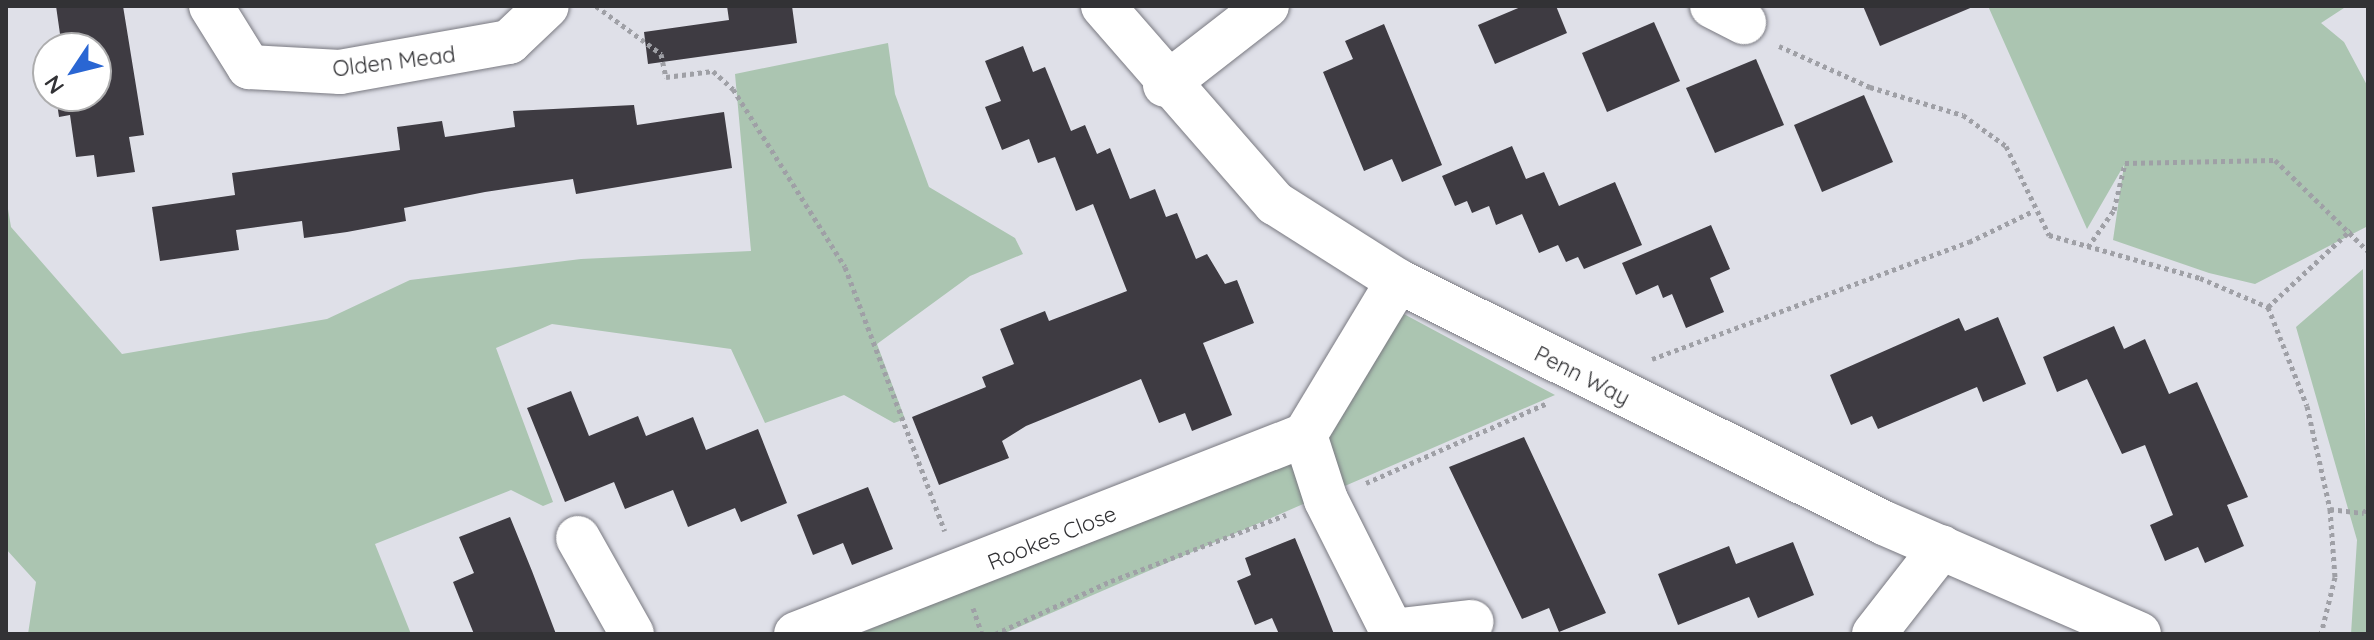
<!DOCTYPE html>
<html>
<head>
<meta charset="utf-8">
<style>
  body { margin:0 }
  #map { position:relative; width:2374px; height:640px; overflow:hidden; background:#dfe0e8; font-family:Quicksand,sans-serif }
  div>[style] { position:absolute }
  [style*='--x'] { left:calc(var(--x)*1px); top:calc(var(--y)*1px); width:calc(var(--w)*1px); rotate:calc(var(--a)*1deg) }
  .green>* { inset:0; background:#abc5b1 }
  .building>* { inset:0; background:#3e3b42 }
  .path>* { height:5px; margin-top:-2.5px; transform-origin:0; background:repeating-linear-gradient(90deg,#9fa0a6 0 4px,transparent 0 8px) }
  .roads { filter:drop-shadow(0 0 2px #797981) drop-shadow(0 0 2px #797981) }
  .minor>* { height:44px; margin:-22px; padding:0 22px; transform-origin:22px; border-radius:22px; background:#fff }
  span { translate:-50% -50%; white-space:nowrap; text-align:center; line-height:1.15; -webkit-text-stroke:8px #fff; paint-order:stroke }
  .street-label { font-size:22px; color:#323235 }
  .frame { position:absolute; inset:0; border:8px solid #323235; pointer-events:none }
  .north { position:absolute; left:32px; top:32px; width:80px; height:80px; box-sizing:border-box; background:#fff; border:2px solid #adadae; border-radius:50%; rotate:235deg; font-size:22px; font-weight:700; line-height:32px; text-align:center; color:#323235 }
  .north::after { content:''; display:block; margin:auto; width:28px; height:36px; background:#2a66d3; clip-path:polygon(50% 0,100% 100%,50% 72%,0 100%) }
</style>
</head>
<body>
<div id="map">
  <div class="green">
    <div style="clip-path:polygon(1988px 6px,2347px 6px,2321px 23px,2344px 42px,2368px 87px,2368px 226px,2255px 284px,2209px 273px,2113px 240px,2124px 165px,2087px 229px)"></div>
    <div style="clip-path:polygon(888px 43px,895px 94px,929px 187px,1015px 238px,1023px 254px,970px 276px,877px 344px,905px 419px,894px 423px,844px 395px,765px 423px,731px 349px,552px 324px,496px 348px,553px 502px,543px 506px,511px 490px,375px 544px,411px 634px,28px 634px,36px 582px,6px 549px,6px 197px,11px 227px,122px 354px,327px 319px,410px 280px,581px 259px,751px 251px,735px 74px)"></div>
    <div style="clip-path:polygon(2363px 269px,2368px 634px,2351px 634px,2357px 540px,2296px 327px)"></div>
    <div style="clip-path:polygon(1402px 313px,1555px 395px,1003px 634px,859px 634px,1328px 433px)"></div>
  </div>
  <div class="building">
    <div style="clip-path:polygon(56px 6px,123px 6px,144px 135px,129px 137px,135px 172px,97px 177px,94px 155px,76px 157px,70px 115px,59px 117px,56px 96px,96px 96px,96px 48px,62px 48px)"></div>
    <div style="clip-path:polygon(727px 6px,792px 6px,797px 43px,648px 64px,644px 32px,729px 20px)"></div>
    <div style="clip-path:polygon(1523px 6px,1556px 6px,1567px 33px,1495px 64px,1478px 25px)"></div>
    <div style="clip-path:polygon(1863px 6px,1975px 6px,1880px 46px)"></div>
    <div style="clip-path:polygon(1654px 22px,1680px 81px,1607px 112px,1582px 53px)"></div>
    <div style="clip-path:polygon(1384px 24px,1442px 165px,1402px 182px,1392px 159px,1364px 171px,1323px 72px,1353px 59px,1345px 41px)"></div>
    <div style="clip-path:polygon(1023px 46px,1033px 72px,1045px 67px,1071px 131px,1085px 125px,1097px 154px,1110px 148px,1130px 199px,1155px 189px,1166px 217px,1177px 213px,1196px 259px,1207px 254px,1225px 284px,1237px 280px,1254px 323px,1203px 343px,1232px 415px,1192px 431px,1185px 413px,1159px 423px,1141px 379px,1026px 426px,1002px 441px,1009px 458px,939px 485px,912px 417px,986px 387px,982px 377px,1014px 364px,1000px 329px,1045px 311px,1049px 321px,1127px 291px,1093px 204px,1076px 211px,1055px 157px,1038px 163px,1029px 139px,1002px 150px,985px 107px,1001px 101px,985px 61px)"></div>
    <div style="clip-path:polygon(1756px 59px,1784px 125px,1715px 153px,1686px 88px)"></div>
    <div style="clip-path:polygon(1864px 95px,1893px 162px,1822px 192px,1794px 125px)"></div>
    <div style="clip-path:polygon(634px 105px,637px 125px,724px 112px,732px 168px,576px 194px,573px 179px,485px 192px,404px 208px,406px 221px,347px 232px,304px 238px,302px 221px,236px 230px,239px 250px,160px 261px,152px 207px,235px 195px,232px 173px,400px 150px,397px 127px,442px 121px,445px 137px,515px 127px,513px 111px)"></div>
    <div style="clip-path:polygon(1512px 146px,1526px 179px,1544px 172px,1559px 206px,1615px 182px,1642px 245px,1584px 269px,1578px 257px,1566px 262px,1558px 245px,1539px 253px,1522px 214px,1496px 225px,1489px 206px,1472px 213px,1467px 201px,1455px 206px,1442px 176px)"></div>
    <div style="clip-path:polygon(1711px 225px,1730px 269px,1710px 278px,1724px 312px,1686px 328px,1672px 294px,1663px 298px,1658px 285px,1636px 295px,1622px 263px)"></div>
    <div style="clip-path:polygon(1998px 317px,2026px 384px,1983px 402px,1977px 387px,1878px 429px,1872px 416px,1851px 425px,1830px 375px,1959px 318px,1965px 331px)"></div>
    <div style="clip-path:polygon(2114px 326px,2124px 349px,2145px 339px,2169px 394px,2197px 382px,2248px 497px,2227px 505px,2244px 546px,2205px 563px,2198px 547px,2165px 561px,2150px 525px,2173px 515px,2145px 445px,2122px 454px,2087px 379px,2057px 392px,2043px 357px)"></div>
    <div style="clip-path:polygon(571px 391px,589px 436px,638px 416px,646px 436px,693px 417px,706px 450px,758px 429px,787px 503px,741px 522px,735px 508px,688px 527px,673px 490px,625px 509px,614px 482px,565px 502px,527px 408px)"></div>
    <div style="clip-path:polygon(1524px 437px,1606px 613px,1559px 632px,1549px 608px,1522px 619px,1449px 467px)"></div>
    <div style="clip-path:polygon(868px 487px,893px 549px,852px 565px,843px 543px,813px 555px,797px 515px)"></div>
    <div style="clip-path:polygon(510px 517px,532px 571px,556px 634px,474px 634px,453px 582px,474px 573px,459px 537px)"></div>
    <div style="clip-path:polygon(1295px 538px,1320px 599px,1334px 634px,1279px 634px,1272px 618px,1255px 625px,1237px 581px,1251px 575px,1245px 558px)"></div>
    <div style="clip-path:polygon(1793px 542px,1814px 595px,1758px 618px,1749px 597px,1678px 625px,1658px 574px,1729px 546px,1736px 564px)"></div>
  </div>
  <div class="path">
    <div style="--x:596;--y:6;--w:81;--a:36.4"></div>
    <div style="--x:661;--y:54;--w:24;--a:78"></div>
    <div style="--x:666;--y:77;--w:47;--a:-7.3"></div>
    <div style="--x:713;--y:71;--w:27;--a:42"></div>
    <div style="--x:733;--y:89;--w:210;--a:57.8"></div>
    <div style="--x:845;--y:267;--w:282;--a:69.3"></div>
    <div style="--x:1779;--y:46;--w:100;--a:24.3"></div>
    <div style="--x:1870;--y:87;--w:97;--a:16.8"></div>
    <div style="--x:1963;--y:115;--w:53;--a:35.8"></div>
    <div style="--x:2006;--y:146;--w:99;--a:64.2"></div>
    <div style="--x:2049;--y:235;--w:157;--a:15.9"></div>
    <div style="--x:2200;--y:278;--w:74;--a:23.1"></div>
    <div style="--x:2268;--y:307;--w:106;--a:68.5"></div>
    <div style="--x:2307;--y:406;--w:106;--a:77.4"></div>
    <div style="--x:2330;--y:509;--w:68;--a:85.8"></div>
    <div style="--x:2335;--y:577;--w:59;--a:103.8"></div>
    <div style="--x:2088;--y:247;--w:45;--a:-54.9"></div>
    <div style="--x:2114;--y:210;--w:48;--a:-76.8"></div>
    <div style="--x:2125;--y:163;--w:150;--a:-1.1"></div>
    <div style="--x:2275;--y:160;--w:130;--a:44.4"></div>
    <div style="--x:2268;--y:307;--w:113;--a:-42.9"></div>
    <div style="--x:1652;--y:359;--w:338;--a:-20.3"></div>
    <div style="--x:1969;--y:242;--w:69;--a:-25.8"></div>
    <div style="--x:1366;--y:483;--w:198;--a:-23.8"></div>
    <div style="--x:2330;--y:509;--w:34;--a:7"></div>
    <div style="--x:2364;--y:513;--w:8;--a:-60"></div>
    <div style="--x:973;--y:608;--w:28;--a:71"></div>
    <div style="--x:995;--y:634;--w:128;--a:-24.6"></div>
    <div style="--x:1111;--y:581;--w:187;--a:-20.7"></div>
  </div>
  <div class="roads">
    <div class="minor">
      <div style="--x:211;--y:6;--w:72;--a:58.1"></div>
      <div style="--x:249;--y:67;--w:91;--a:3.1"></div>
      <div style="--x:340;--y:72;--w:172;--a:-10.1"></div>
      <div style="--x:509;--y:42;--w:52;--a:-43.5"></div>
      <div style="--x:1103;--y:6;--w:262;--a:48.9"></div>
      <div style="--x:1275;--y:203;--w:146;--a:32.4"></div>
      <div style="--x:1398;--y:281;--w:543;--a:26.47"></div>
      <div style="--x:1884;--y:523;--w:278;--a:23.5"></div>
      <div style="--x:1712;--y:6;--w:36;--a:27"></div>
      <div style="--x:1165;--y:85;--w:129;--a:-37.8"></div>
      <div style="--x:1305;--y:435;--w:68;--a:72.1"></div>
      <div style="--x:1326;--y:500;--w:147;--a:63.3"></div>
      <div style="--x:1392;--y:631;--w:80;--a:-6.5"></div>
      <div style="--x:578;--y:538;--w:110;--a:60.6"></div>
      <div style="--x:796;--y:634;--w:547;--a:-21.35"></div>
      <div style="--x:1305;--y:435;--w:180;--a:-58.9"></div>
      <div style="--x:1874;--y:634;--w:110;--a:-52"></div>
    </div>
  </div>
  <div class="street-label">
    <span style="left:394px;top:62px;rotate:-7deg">Olden Mead</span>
    <span style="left:1582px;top:376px;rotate:27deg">Penn Way</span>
    <span style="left:1052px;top:538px;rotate:-22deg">Rookes Close</span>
  </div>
  <div class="frame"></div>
  <div class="north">N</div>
</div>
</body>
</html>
